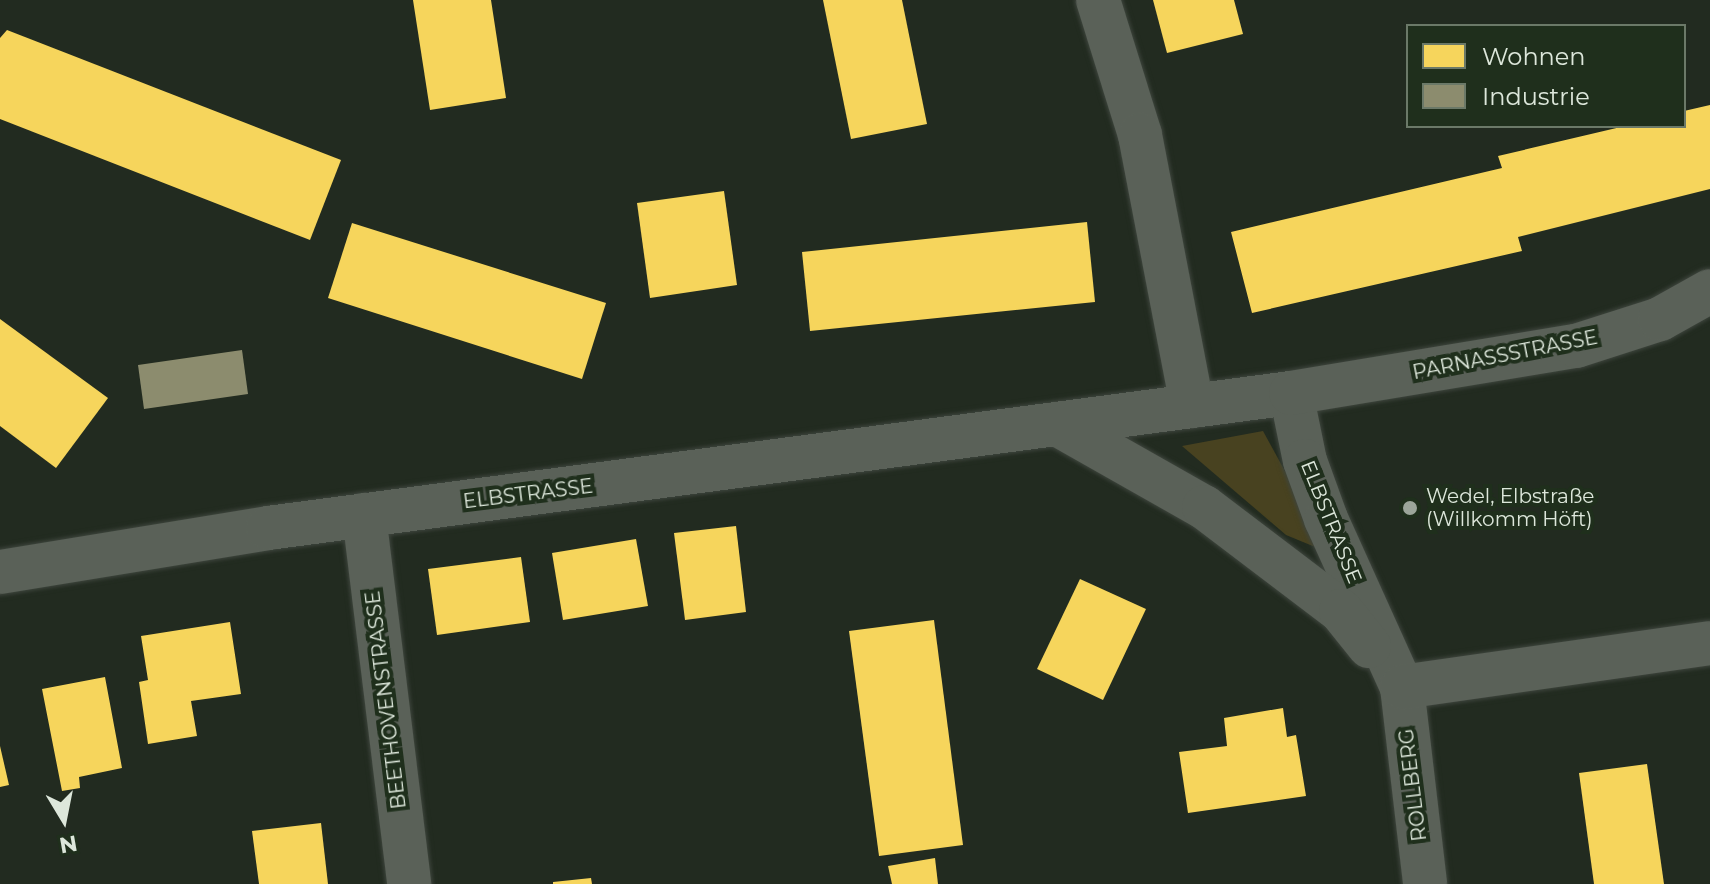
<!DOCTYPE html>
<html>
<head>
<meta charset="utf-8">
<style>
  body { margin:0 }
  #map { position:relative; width:1710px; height:884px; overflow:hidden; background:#222b20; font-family:Montserrat,sans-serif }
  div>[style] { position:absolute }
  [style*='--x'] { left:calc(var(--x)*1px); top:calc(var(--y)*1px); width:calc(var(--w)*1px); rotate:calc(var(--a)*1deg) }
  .green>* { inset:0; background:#484220 }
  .homes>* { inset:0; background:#f6d55c }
  .industry>* { inset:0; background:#8c8c6e }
  .roads { filter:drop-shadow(0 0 2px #3e453d) drop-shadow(0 0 2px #3e453d) }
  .minor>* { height:44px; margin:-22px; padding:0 22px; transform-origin:22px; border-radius:22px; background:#5a6158 }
  .dots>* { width:22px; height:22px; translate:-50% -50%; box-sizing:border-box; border:4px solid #1f2f1c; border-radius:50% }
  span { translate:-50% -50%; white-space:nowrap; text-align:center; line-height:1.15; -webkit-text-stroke:8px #1f2f1c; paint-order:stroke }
  .street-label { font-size:20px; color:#dde7db }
  .poi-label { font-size:20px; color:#dde7db }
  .left { translate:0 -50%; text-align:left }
  .legend { position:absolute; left:1406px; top:24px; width:280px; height:104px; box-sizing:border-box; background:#1f2f1c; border:2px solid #6b7968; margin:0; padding:10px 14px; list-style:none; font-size:24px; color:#dde7db }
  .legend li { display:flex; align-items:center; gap:16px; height:40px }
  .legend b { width:40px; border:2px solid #6b7968 }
  .north { position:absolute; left:24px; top:780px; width:80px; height:80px; -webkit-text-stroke:6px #1f2f1c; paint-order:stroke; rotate:170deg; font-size:22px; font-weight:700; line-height:32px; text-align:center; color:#dde7db }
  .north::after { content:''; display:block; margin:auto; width:28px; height:36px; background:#dde7db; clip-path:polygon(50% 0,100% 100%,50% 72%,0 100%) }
</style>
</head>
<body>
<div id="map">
  <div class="green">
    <div style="clip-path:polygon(1263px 431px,1304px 506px,1320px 549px,1286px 535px,1182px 446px)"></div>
  </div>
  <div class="homes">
    <div style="clip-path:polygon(413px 0,491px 0,506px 98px,430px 110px)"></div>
    <div style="clip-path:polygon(823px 0,902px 0,927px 124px,851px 139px)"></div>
    <div style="clip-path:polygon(1153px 0,1234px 0,1243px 34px,1167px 53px)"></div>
    <div style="clip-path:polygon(7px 30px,341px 160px,310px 240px,0 119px,0 38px)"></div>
    <div style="clip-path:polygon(1710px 105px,1710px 189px,1518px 237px,1522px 251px,1252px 313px,1231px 232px,1502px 168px,1498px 156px,1625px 126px,1684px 126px,1684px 111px)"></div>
    <div style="clip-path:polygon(724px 191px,737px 285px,650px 298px,637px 203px)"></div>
    <div style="clip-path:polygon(1087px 222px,1095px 302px,810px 331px,802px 252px)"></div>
    <div style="clip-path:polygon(352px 223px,606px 303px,582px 379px,328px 298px)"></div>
    <div style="clip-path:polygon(0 319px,108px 398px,56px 468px,0 426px)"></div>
    <div style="clip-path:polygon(736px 526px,746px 612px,685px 620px,674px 533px)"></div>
    <div style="clip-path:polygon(636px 539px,648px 606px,563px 620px,552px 553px)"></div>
    <div style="clip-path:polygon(521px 557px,530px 622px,437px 635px,428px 569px)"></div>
    <div style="clip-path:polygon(1080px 579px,1146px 609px,1103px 700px,1037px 669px)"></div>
    <div style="clip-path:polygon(934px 620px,963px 845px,879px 856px,849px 631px)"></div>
    <div style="clip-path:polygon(230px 622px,241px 694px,191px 701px,197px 736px,148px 744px,139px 682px,148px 680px,141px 636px)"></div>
    <div style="clip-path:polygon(105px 677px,122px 768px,79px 777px,80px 788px,62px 791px,42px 689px)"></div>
    <div style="clip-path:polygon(1283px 708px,1287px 737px,1296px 735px,1306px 796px,1188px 813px,1179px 752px,1227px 746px,1224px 718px)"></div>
    <div style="clip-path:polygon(0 746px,9px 785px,0 787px)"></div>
    <div style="clip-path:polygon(1647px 764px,1664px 884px,1594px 884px,1579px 773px)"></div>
    <div style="clip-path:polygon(321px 823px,328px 884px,259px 884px,252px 831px)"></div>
    <div style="clip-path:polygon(935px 858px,938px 884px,892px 884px,888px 866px)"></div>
    <div style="clip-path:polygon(591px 878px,592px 884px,553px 884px,553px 882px)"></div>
  </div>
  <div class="industry">
    <div style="clip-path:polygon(242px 350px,248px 394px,144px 409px,138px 365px)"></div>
  </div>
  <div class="roads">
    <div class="minor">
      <div style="--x:1098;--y:0;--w:141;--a:72.7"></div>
      <div style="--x:1140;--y:135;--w:276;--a:79.1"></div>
      <div style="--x:1291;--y:393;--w:69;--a:78.4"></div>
      <div style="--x:1305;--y:461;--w:62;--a:70.1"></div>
      <div style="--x:1326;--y:519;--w:184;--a:65.7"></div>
      <div style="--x:1402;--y:687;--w:198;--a:83.3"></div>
      <div style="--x:1057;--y:424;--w:169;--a:29.5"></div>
      <div style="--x:1204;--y:507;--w:172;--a:37.2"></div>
      <div style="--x:1341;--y:611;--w:45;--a:51.3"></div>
      <div style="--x:364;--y:515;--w:372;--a:83"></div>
      <div style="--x:0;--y:572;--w:272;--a:-9.3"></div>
      <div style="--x:268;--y:528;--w:1032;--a:-7.52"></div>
      <div style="--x:1291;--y:393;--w:289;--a:-9.4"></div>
      <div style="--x:1576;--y:346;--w:88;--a:-17.8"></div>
      <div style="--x:1660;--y:319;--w:57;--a:-29.2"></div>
      <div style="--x:1402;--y:687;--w:311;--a:-8.1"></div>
    </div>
  </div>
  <div class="dots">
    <div style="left:1410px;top:508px;background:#9ca59a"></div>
  </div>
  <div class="street-label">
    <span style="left:1505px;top:355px;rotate:-11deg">PARNASSSTRASSE</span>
    <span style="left:528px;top:494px;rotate:-7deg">ELBSTRASSE</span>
    <span style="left:1331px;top:522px;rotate:68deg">ELBSTRASSE</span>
    <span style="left:386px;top:700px;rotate:-97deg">BEETHOVENSTRASSE</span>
    <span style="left:1413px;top:785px;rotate:-97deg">ROLLBERG</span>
  </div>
  <div class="poi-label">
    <span class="left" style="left:1426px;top:508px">Wedel, Elbstraße<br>(Willkomm Höft)</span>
  </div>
  <ul class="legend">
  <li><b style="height:22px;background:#f6d55c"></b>Wohnen</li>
  <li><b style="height:22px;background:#8c8c6e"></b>Industrie</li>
  </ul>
  <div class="north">N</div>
</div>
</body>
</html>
